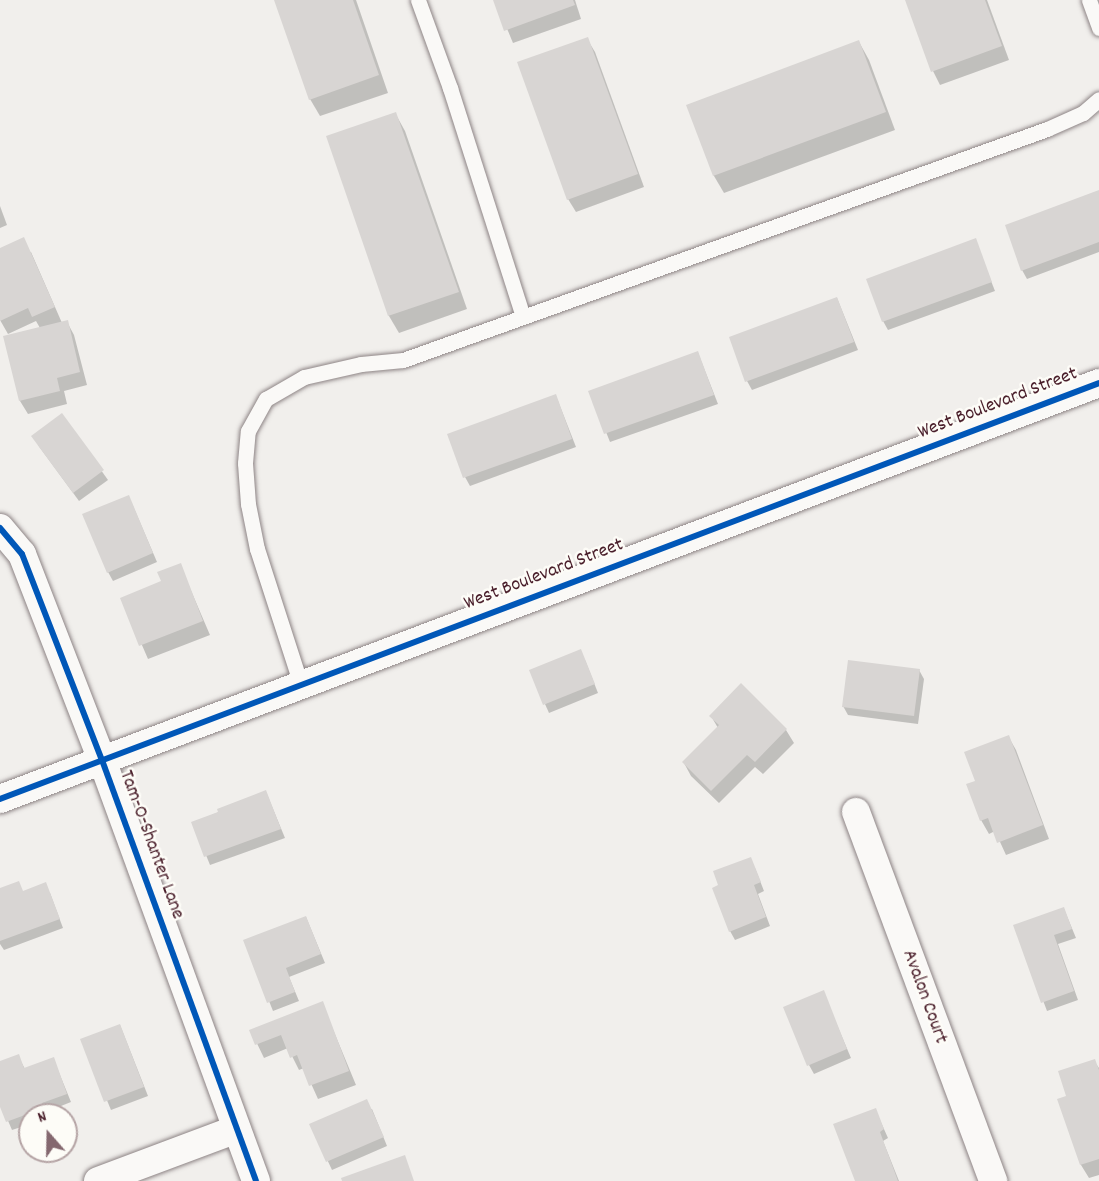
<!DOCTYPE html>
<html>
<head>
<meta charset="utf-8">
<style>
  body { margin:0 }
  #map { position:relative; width:1099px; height:1181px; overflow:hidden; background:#f1efec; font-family:Dekko,sans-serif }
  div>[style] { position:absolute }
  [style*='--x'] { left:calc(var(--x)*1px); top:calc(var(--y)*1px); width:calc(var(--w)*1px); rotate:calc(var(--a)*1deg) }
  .shadow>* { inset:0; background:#0003 }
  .building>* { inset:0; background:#d8d5d3 }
  .roads { filter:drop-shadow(0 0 2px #8d8485) drop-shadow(0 0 2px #8d8485) }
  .service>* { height:15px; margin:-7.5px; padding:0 7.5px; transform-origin:7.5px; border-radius:7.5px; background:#faf9f7 }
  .minor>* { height:28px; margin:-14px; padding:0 14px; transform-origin:14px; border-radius:14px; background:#faf9f7 }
  .cycleway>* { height:6px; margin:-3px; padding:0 3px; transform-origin:3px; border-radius:3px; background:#0057b8 }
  span { translate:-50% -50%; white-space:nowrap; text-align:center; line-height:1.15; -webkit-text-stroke:5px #fdfcf7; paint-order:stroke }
  .street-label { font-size:20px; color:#4a1f2b }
  .north { position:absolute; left:18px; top:1103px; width:60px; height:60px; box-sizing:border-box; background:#fdfcf7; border:2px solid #b5a4a5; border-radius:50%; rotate:340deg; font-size:16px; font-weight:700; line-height:24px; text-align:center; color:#4a1f2b }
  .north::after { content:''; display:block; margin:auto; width:21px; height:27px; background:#84686f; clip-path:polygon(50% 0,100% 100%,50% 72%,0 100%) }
</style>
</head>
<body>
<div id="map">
  <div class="shadow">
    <div style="clip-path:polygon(276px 0,356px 0,388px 93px,320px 116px,310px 99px)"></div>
    <div style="clip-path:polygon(495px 0,575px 0,581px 19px,513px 43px)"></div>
    <div style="clip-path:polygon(906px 0,987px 0,1009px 60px,940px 85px,933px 71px)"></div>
    <div style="clip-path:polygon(587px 39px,595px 52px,644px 187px,576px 212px,568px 199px)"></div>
    <div style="clip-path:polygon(859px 42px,869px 60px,895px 130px,724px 193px,714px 176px,688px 105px)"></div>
    <div style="clip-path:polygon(395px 113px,405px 131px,467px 309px,399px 333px,389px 316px,328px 137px)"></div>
    <div style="clip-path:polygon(1099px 192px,1099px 252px,1027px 279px,1022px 270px)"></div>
    <div style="clip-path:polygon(0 206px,7px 225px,0 228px)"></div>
    <div style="clip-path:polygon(975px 240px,995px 291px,888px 330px,883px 321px)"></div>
    <div style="clip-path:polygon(0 249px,31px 252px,62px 323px,67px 322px,74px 335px,87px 385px,64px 391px,67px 404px,28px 414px,20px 401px,40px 328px,36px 321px,8px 334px,0 320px)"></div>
    <div style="clip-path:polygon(837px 298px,858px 350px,752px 390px,747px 381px)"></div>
    <div style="clip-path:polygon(698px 353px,718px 404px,610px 442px,590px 392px)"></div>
    <div style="clip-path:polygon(556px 396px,576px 447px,470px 486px,465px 477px)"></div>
    <div style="clip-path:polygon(62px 415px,108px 480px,79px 501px,38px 445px)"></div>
    <div style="clip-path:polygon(133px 506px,157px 562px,113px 581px,108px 572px)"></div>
    <div style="clip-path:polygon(180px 565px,210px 635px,148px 659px,122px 599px,163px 582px)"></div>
    <div style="clip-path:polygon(585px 660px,598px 693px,549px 713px,545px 704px)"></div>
    <div style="clip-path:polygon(919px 670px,924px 679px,918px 724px,848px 715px,843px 706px)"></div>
    <div style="clip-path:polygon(711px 716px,786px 730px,794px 743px,763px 774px,755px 767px,719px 803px,691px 776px,684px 763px,718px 728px)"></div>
    <div style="clip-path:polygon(1008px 736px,1016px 750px,1049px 839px,1006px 855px,995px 831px,989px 834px,981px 820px,977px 782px)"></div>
    <div style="clip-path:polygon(266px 792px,285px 838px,210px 865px,193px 823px)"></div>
    <div style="clip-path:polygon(755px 868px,764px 891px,758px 894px,770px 926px,735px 940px,730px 931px,720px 886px)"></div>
    <div style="clip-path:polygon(0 890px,50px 893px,63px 928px,4px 950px,0 944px)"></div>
    <div style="clip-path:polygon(1064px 909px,1076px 938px,1058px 944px,1078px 1000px,1047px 1011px,1015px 926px)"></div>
    <div style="clip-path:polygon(306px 917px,325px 963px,289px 977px,299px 1001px,273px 1011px,245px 941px)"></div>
    <div style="clip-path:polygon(823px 992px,851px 1058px,814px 1074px,809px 1065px)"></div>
    <div style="clip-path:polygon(322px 1003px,356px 1085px,318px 1099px,304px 1068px,299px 1070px,288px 1048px,264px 1058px,251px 1031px)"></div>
    <div style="clip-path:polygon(120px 1025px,148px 1096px,111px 1110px,82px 1040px)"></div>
    <div style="clip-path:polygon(18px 1056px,25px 1069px,53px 1058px,71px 1102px,46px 1112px,47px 1115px,30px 1115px,30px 1124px,12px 1130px,0 1102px,0 1062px)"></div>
    <div style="clip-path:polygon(1094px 1061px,1099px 1068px,1099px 1175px,1089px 1178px,1081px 1165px,1059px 1100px,1068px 1097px)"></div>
    <div style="clip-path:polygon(372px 1109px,387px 1146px,332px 1170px,311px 1125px)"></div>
    <div style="clip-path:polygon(875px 1109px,888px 1138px,883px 1141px,899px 1181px,856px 1181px)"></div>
  </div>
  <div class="building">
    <div style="clip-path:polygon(274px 0,353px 0,379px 75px,309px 100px)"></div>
    <div style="clip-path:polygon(493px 0,573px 0,575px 5px,504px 31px)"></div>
    <div style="clip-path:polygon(905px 0,985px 0,1002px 46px,931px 72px)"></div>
    <div style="clip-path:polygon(588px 37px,638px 174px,567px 200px,517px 62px)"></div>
    <div style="clip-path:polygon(859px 40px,886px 112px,713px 176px,686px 105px)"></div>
    <div style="clip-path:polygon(396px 112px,459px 292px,388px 316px,326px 136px)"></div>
    <div style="clip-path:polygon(1099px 190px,1099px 242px,1021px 271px,1005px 225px)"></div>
    <div style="clip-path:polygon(24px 237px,55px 307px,32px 317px,28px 308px,0 321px,0 248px)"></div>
    <div style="clip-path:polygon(976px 238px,992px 282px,882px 322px,866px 279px)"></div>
    <div style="clip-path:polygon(837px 297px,854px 342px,745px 382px,729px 337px)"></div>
    <div style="clip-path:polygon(68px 320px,80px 372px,57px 378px,60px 391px,19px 401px,3px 336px)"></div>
    <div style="clip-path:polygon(698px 351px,714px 395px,604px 434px,588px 391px)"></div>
    <div style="clip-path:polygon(556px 394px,572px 439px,463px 478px,447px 434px)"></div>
    <div style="clip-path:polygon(62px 413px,104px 470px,73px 493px,31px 436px)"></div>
    <div style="clip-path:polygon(129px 495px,153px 553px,107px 573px,82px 514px)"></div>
    <div style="clip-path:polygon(181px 563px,203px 621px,139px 646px,120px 598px,161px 581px,157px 572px)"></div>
    <div style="clip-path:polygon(581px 649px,595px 684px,543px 705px,529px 670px)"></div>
    <div style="clip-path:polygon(848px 660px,920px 669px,914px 716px,842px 707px)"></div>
    <div style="clip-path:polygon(741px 683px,787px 729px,755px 762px,747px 755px,711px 791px,682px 762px,719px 725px,709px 716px)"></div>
    <div style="clip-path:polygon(1009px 735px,1043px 825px,997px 843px,988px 818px,980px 821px,966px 784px,975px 781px,964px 752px)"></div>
    <div style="clip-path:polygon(266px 790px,281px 829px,204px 857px,191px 822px,218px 812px,217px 809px)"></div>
    <div style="clip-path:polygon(751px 857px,761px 882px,754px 885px,766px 917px,729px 932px,712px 888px,718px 885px,713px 871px)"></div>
    <div style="clip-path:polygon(19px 881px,23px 891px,46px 882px,60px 919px,0 941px,0 888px)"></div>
    <div style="clip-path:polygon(1064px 907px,1072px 929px,1054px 935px,1074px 991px,1041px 1003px,1013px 925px)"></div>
    <div style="clip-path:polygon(306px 916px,321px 954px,286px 968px,295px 992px,267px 1003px,243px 940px)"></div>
    <div style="clip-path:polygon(824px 990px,847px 1049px,807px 1066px,783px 1007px)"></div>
    <div style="clip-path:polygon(323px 1001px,349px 1071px,309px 1086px,297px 1055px,290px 1058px,281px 1035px,255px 1045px,249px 1030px)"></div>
    <div style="clip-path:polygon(120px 1024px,144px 1087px,104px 1102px,80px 1039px)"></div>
    <div style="clip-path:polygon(19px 1054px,24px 1068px,54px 1057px,67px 1094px,42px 1103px,44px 1108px,6px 1122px,0 1107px,0 1061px)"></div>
    <div style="clip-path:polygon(1095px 1059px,1099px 1070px,1099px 1159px,1080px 1165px,1057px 1099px,1066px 1096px,1058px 1071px)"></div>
    <div style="clip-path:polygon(367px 1099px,384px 1137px,326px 1162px,309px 1124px)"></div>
    <div style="clip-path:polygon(876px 1108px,884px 1129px,880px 1132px,898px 1181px,855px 1181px,833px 1124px)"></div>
    <div style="clip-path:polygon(405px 1155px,414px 1181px,342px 1181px,341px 1178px)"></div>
  </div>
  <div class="roads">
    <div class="service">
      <div style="--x:418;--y:0;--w:94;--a:70"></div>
      <div style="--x:450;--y:88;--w:240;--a:72.3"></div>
      <div style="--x:1089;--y:0;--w:30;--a:70"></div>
      <div style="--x:301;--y:685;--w:143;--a:-107.9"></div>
      <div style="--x:257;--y:549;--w:46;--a:-101.3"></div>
      <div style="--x:248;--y:504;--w:41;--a:-94.2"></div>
      <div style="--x:245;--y:463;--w:32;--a:-85"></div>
      <div style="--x:248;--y:431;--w:37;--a:-61"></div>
      <div style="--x:266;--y:399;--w:44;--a:-30.1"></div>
      <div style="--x:304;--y:377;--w:58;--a:-12.8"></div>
      <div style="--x:361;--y:364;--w:42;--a:-5.4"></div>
      <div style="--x:403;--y:360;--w:684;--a:-19.73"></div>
      <div style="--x:1047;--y:129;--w:39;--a:-24"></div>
      <div style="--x:1083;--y:113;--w:21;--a:-41"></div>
    </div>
    <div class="minor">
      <div style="--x:0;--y:528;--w:34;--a:50"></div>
      <div style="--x:22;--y:554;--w:221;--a:68.8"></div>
      <div style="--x:102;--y:760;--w:448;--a:69.9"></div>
      <div style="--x:0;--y:799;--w:1175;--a:-20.73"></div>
      <div style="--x:856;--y:812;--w:394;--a:69.6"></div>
      <div style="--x:98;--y:1181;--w:148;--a:-20.5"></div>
    </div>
  </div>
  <div class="cycleway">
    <div style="--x:0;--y:528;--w:34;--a:50"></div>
    <div style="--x:22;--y:554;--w:221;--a:68.8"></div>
    <div style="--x:102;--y:760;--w:448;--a:69.9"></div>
    <div style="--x:0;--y:799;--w:1175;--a:-20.73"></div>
  </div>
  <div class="street-label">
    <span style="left:998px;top:404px;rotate:-21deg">West Boulevard Street</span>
    <span style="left:544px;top:575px;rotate:-21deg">West Boulevard Street</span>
    <span style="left:151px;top:845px;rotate:70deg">Tam-O-Shanter Lane</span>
    <span style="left:924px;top:997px;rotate:70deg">Avalon Court</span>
  </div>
  <div class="north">N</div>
</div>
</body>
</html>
